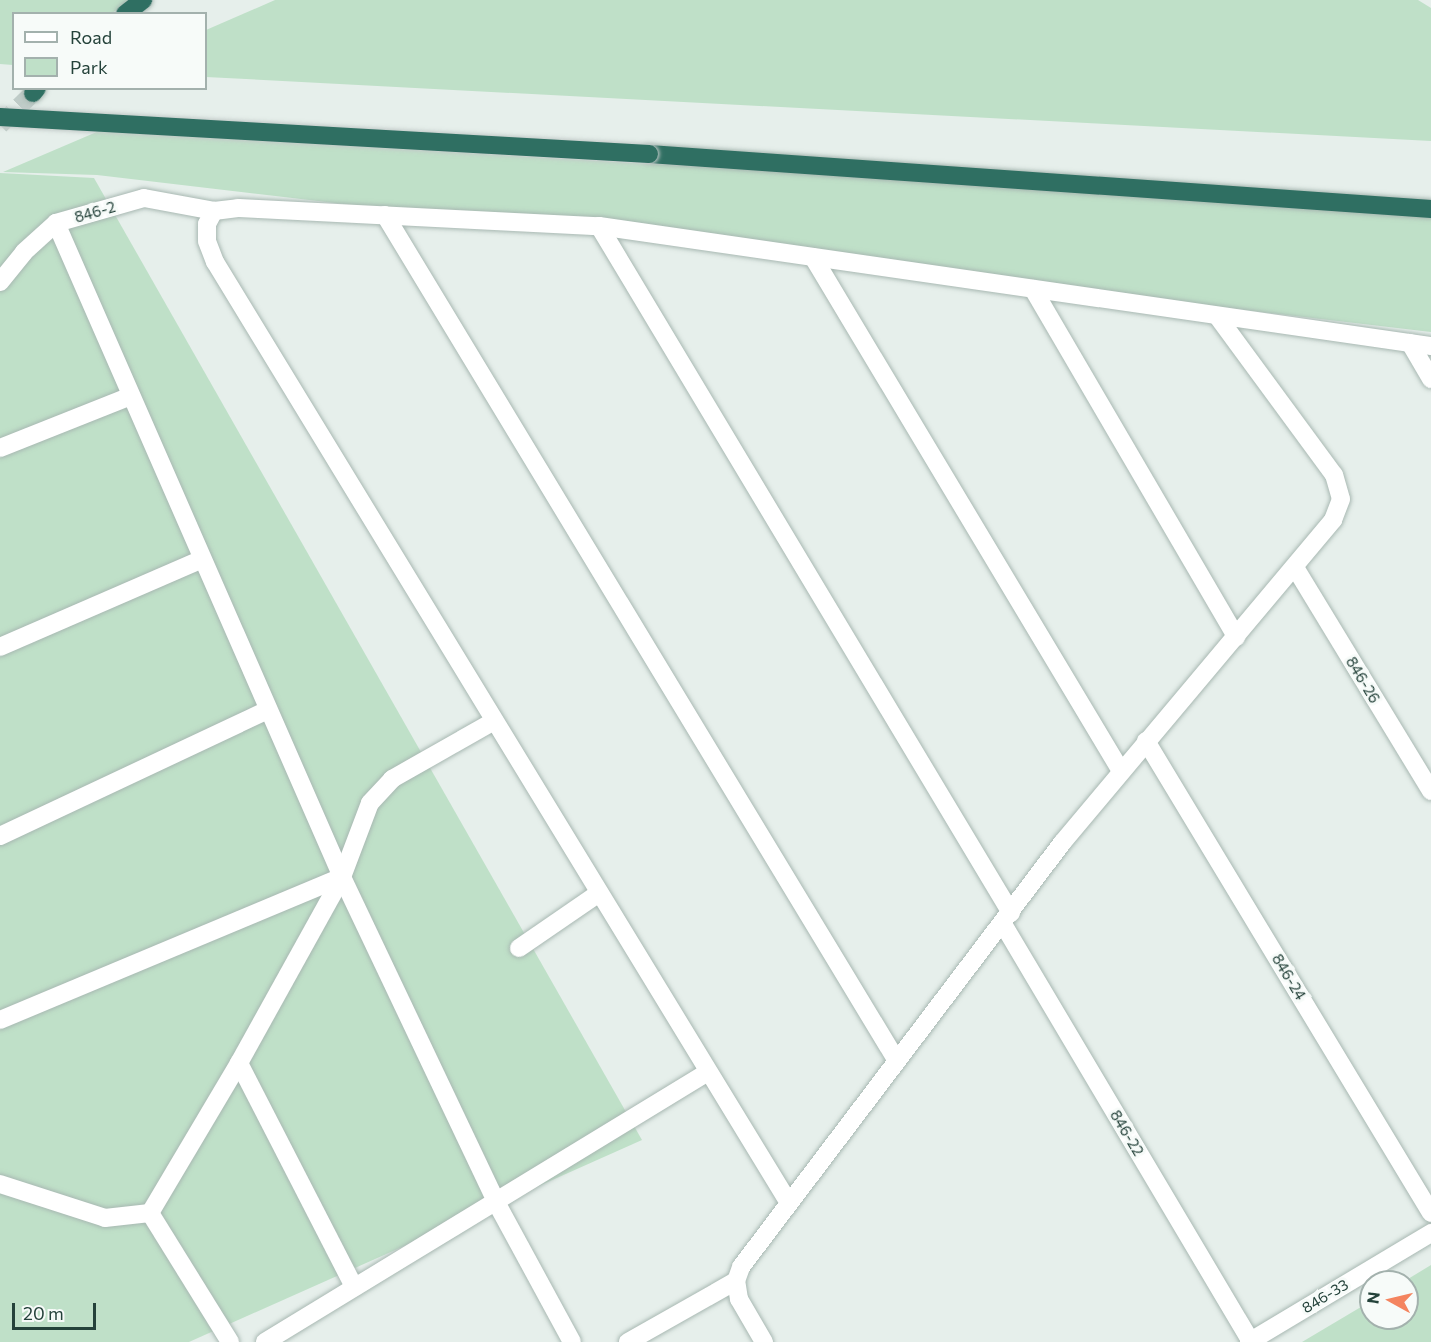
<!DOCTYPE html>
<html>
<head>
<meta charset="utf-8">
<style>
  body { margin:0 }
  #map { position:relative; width:1431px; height:1342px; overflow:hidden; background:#e6efeb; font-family:Commissioner,sans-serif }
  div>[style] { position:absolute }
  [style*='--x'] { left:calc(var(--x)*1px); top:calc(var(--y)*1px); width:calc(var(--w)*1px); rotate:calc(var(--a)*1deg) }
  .green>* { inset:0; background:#bfe0c8 }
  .highway-tunnel>* { height:18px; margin-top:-9px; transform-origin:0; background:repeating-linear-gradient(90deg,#bfccc8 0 18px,transparent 0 27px) }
  .roads { filter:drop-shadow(0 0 2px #a8b8b2) drop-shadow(0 0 2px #a8b8b2) }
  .street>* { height:18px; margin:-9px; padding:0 9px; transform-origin:9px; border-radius:9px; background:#fff }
  .highway>* { height:18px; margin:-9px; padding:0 9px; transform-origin:9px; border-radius:9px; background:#2f6f62 }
  .bridges { filter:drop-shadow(0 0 2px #c2cac8) drop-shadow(0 0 2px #c2cac8) }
  .highway-bridge>* { height:18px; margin:-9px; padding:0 9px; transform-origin:9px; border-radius:9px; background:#2f6f62 }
  span { translate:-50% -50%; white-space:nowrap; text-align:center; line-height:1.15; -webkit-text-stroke:6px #f7fbf9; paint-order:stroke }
  .street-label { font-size:15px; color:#24423a }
  .legend { position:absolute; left:12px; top:12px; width:195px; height:78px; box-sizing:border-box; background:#f7fbf9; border:2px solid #a3b1ad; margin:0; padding:8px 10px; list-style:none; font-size:18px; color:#24423a }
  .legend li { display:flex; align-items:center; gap:12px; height:30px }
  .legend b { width:30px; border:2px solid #a3b1ad }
  .north { position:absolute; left:1359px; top:1270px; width:60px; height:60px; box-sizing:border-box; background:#f7fbf9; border:2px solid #a3b1ad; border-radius:50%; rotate:278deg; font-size:16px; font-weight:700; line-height:24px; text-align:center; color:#24423a }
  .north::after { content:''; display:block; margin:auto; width:21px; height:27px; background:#f4845f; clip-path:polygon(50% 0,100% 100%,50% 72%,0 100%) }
  .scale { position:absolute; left:12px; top:1303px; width:84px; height:27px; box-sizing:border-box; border:3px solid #24423a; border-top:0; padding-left:8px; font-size:18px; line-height:21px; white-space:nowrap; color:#24423a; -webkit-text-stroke:4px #f7fbf9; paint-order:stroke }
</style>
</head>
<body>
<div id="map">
  <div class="green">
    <div style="clip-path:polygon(0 0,131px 0,112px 13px,14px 14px,13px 65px,0 64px)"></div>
    <div style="clip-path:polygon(275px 0,1418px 0,1431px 8px,1431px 141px,206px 77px,206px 30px)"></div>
    <div style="clip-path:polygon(99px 131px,1053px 188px,1431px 206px,1431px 332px,97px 175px,3px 172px)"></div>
    <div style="clip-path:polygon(0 173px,94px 178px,642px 1140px,189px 1342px,0 1342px)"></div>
    <div style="clip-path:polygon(1431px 1265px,1431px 1342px,1302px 1342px,1371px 1301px,1371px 1318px,1407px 1318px,1407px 1282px,1403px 1282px)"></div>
  </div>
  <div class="highway-tunnel">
    <div style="--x:0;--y:125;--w:46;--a:-44.1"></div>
  </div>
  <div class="roads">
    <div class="street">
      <div style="--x:385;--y:215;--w:989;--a:58.82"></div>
      <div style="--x:56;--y:223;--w:714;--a:66.38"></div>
      <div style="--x:342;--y:877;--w:360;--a:64.6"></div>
      <div style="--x:496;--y:1202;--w:159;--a:61.5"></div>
      <div style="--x:599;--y:226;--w:801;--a:59.05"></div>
      <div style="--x:813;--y:257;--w:599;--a:59.07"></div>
      <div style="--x:0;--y:282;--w:38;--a:-51"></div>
      <div style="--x:24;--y:252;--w:43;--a:-42.2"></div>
      <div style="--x:56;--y:223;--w:91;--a:-15.9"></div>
      <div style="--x:144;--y:198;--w:71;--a:10.5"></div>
      <div style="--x:1033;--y:289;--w:403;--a:59.7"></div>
      <div style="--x:1410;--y:343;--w:42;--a:59.7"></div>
      <div style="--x:0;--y:448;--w:141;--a:-21.7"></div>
      <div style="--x:1296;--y:569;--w:260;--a:58.7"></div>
      <div style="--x:0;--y:647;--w:220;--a:-23.5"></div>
      <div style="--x:1146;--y:741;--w:551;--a:58.88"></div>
      <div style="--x:0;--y:836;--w:296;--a:-25.2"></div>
      <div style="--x:1003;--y:924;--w:486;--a:59.3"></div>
      <div style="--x:519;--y:948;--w:97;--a:-34.5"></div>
      <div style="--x:0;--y:1020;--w:371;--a:-22.7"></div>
      <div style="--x:239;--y:1063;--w:252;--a:62.8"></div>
      <div style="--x:0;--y:1184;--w:110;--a:17.9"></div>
      <div style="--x:105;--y:1218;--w:45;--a:-6.3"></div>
      <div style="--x:150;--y:1213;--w:174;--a:-59.3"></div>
      <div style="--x:239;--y:1063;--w:213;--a:-61"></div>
      <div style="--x:342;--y:877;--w:79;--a:-69.3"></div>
      <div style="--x:370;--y:803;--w:33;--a:-47"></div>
      <div style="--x:392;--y:779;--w:117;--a:-29.6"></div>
      <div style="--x:789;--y:1203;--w:1102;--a:-121.38"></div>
      <div style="--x:215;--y:262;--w:22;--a:-111"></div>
      <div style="--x:207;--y:241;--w:17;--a:-90"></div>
      <div style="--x:207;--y:224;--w:15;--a:-62"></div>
      <div style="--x:214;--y:211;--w:24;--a:-7"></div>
      <div style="--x:238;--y:208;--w:361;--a:2.9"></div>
      <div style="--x:599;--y:226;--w:841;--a:8.21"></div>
      <div style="--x:150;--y:1213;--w:152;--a:58.2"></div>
      <div style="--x:265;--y:1342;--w:519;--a:-31.36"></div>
      <div style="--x:628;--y:1342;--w:124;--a:-29.5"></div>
      <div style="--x:764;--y:1342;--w:50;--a:-120.2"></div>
      <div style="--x:739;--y:1299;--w:18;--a:-99"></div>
      <div style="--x:736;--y:1281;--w:15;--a:-70"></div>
      <div style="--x:741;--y:1267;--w:532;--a:-52.87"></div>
      <div style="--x:1062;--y:843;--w:422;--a:-50"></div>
      <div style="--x:1333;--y:520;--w:22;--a:-69"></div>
      <div style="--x:1341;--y:499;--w:25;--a:-106"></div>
      <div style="--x:1334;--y:475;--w:197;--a:-126.3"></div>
      <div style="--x:1249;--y:1342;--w:212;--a:-30.9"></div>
    </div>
    <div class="highway">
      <div style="--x:125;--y:14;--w:23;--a:-38"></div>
      <div style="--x:33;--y:93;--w:6;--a:-51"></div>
      <div style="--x:649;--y:154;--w:784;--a:4.02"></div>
    </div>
  </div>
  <div class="bridges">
    <div class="highway-bridge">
      <div style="--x:0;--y:117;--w:650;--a:3.26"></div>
    </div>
  </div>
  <div class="street-label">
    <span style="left:95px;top:212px;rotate:-16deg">846-2</span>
    <span style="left:1363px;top:680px;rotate:59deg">846-26</span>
    <span style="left:1289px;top:977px;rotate:59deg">846-24</span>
    <span style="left:1127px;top:1133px;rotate:59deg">846-22</span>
    <span style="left:1325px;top:1296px;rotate:-31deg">846-33</span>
  </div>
  <ul class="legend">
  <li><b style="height:8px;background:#fff"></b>Road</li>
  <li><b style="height:16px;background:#bfe0c8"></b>Park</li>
  </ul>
  <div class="north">N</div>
  <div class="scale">20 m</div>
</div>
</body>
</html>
